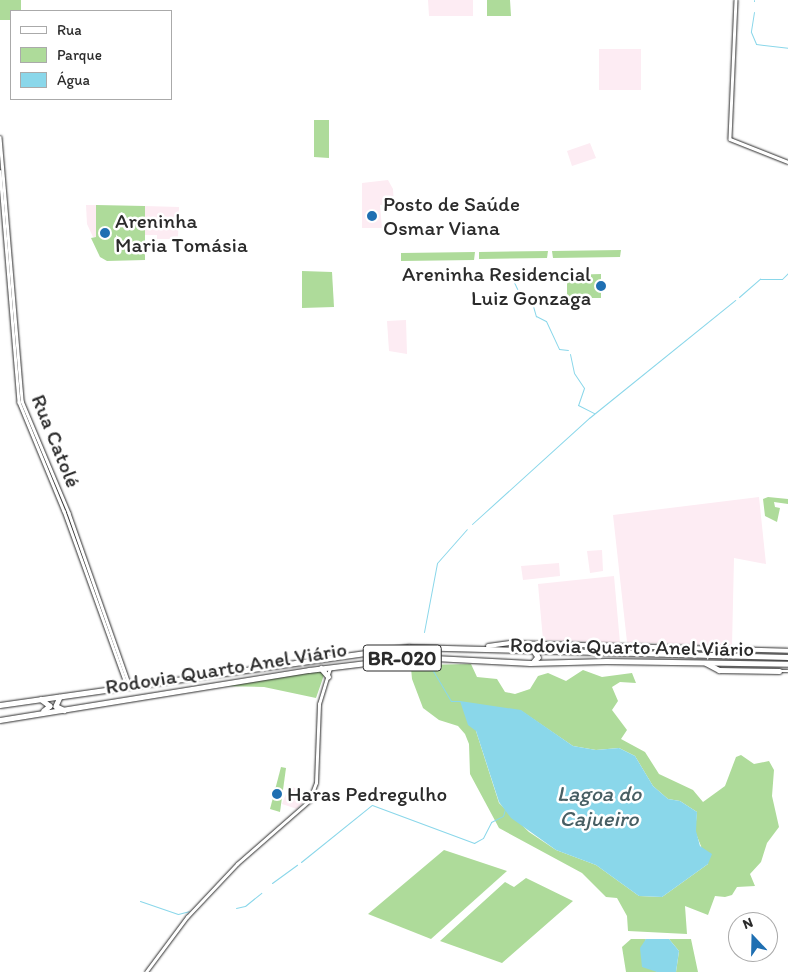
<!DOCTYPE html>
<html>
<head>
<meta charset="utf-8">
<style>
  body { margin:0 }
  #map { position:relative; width:788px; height:972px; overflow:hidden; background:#fff; font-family:Itim,sans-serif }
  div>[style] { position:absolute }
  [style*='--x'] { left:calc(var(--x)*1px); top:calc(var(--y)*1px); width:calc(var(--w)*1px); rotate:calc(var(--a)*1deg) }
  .built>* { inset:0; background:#fdecf3 }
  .green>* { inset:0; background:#aedb9a }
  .water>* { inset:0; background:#8ad7ea }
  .stream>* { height:1px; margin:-0.5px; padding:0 0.5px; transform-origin:0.5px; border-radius:0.5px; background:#8ad7ea }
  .roads { filter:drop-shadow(0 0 1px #2b2b2b) drop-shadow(0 0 1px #2b2b2b) }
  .minor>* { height:2.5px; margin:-1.25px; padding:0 1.25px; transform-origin:1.25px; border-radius:1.25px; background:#fff }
  .major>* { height:4px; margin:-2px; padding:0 2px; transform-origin:2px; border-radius:2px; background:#fff }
  .highway>* { height:4.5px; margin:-2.25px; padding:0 2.25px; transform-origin:2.25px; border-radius:2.25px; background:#fff }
  .dots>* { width:14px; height:14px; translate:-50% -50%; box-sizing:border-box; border:2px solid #fff; border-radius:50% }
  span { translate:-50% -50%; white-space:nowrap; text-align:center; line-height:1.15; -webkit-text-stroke:5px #fff; paint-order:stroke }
  .shield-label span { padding:1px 4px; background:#fff; border:1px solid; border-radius:4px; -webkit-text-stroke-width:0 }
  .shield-label { font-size:20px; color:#2b2b2b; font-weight:700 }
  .poi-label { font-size:21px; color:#2b2b2b }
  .left { translate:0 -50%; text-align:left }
  .right { translate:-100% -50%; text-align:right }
  .street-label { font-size:21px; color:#2b2b2b }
  .water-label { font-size:22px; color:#485f64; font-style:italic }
  .legend { position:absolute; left:10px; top:10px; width:162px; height:90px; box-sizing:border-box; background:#fff; border:1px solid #aaa; margin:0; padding:6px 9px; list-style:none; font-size:15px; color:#2b2b2b }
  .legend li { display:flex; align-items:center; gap:10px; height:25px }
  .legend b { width:25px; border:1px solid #aaa }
  .north { position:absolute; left:728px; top:912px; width:50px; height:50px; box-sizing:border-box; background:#fff; border:1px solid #aaa; border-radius:50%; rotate:339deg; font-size:14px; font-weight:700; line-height:20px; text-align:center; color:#2b2b2b }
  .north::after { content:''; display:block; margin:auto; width:18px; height:22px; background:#1f6fb2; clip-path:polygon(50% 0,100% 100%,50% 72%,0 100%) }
</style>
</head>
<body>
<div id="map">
  <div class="built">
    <div style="clip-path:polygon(428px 0,473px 0,473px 16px,429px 16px)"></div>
    <div style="clip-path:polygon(599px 49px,641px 49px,641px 90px,599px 90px)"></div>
    <div style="clip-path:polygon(590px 143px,596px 158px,572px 166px,567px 151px)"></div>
    <div style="clip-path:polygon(388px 180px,393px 189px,394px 204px,380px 205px,382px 228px,362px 228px,362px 183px)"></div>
    <div style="clip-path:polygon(86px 205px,96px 205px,96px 237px,93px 237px,87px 224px)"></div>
    <div style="clip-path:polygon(145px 206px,179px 207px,178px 239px,157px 239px,157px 235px,145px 235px)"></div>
    <div style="clip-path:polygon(406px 320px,407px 354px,389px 351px,387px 321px)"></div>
    <div style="clip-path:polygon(759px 497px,766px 564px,734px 558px,732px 646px,627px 642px,613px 515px)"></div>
    <div style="clip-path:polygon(602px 550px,603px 571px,590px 573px,587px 551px)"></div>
    <div style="clip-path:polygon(559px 563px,560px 576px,523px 580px,521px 566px)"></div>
    <div style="clip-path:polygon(614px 576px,620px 643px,543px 640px,538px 584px)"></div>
    <div style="clip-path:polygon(289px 786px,311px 793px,297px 809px,282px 804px)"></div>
  </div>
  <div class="green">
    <div style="clip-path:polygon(0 0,21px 0,21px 11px,11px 11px,11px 20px,0 20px)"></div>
    <div style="clip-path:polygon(487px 0,510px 0,511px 16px,487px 16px)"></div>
    <div style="clip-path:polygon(314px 120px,329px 120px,329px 158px,314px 157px)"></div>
    <div style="clip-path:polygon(96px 205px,145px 206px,145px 260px,107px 261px,100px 257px,91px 238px,96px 237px)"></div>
    <div style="clip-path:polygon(621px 250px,620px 257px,553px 258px,552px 251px)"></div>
    <div style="clip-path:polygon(548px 251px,547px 258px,479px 259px,479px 252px)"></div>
    <div style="clip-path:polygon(475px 252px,474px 260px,401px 261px,401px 253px)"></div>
    <div style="clip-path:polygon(302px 271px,332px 272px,334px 307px,302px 308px)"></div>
    <div style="clip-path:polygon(601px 274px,601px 298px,567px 298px,567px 275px)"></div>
    <div style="clip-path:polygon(768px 497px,788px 499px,788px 504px,774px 502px,775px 507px,780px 508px,777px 522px,765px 516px,763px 499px)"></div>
    <div style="clip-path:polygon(evenodd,471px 664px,477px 677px,497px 679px,505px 692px,515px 694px,530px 689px,538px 676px,548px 673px,566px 681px,583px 670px,602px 677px,632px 673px,636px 683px,620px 682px,612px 687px,618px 701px,612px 710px,627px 730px,621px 739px,645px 752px,659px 774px,693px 790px,703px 802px,725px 786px,736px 757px,741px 755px,754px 764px,769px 761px,774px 770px,772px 796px,779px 827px,767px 843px,761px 862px,750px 874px,755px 886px,737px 887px,732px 895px,725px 897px,715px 896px,708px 915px,685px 906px,687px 934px,628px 931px,627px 916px,617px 898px,606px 897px,582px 873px,499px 828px,470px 774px,469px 744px,465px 734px,458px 726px,439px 720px,423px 708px,412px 679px,411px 668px,419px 665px,471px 664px,520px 710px,573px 746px,596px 750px,619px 748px,635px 756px,653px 786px,668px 799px,680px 801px,697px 812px,695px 831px,708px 864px,662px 897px,639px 896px,596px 865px,556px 850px,529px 832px,499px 803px,476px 731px,520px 710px)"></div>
    <div style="clip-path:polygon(322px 671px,324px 675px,316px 698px,264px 687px,216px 686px)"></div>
    <div style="clip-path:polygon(281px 767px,286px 768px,280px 812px,270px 809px)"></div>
    <div style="clip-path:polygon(444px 850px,507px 871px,431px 939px,368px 914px)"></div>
    <div style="clip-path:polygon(526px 878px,573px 901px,502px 963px,440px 941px,505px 882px,514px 887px)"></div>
    <div style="clip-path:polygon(631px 939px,646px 939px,644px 945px,657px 972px,626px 972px,622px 947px)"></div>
    <div style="clip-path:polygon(669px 939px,691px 939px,698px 972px,676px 972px,679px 951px)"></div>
  </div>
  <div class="water">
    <div style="clip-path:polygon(460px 701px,521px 710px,573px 746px,596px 750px,619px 748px,635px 756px,653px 786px,668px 799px,680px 801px,697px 812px,696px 831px,700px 846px,712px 854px,708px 864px,662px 897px,639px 896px,596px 865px,556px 850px,511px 818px,499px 802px,476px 731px,468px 725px)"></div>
    <div style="clip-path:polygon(646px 939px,669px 939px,679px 951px,676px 972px,657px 972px,642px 967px,640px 948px)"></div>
  </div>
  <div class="stream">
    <div style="--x:754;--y:0;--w:1;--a:90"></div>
    <div style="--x:754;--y:12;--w:20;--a:99"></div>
    <div style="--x:751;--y:32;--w:13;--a:67"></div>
    <div style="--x:756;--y:44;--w:32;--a:7"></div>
    <div style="--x:501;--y:276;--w:13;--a:18"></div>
    <div style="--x:513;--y:280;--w:14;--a:65"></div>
    <div style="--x:519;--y:293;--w:13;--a:27"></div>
    <div style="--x:531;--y:299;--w:18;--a:74"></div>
    <div style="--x:536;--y:316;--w:11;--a:27"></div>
    <div style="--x:546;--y:321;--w:31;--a:65"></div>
    <div style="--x:559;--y:349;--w:9;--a:6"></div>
    <div style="--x:739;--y:297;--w:28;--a:-41"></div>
    <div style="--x:760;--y:279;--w:22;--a:0"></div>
    <div style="--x:782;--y:279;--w:8;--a:-45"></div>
    <div style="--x:570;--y:354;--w:19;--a:78"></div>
    <div style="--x:574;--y:373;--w:18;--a:56"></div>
    <div style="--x:584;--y:388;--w:18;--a:109"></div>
    <div style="--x:578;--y:405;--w:18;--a:27"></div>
    <div style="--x:472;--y:524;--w:158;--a:-42.2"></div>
    <div style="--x:589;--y:418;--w:188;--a:-38.9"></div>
    <div style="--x:424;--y:632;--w:70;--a:-79.3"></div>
    <div style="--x:437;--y:563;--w:45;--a:-48.6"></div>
    <div style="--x:429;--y:664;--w:43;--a:59.3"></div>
    <div style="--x:451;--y:701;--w:9;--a:0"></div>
    <div style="--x:301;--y:862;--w:91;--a:-38.8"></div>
    <div style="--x:372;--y:805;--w:109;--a:20.4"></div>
    <div style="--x:474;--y:843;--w:10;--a:-29"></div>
    <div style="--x:483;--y:838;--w:18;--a:-63"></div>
    <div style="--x:491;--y:822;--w:13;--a:-27"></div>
    <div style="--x:503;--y:816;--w:7;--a:-74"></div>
    <div style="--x:272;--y:883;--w:31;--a:-36"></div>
    <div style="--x:140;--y:901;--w:40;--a:18.9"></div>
    <div style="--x:178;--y:914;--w:11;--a:-15"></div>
    <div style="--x:236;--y:908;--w:9;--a:-13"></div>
    <div style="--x:245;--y:906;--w:21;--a:-39"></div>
  </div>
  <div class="roads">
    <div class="minor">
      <div style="--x:736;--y:0;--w:139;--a:92.5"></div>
      <div style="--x:730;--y:139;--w:62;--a:21.6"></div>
      <div style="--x:0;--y:137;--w:265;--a:85.2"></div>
      <div style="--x:22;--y:401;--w:121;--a:67.2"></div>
      <div style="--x:69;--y:513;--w:183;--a:70.6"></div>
      <div style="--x:0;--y:171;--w:232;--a:85.3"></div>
      <div style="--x:19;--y:402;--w:118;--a:67.6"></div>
      <div style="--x:64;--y:511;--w:186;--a:70.2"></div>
      <div style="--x:780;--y:671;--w:8;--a:0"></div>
      <div style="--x:146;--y:972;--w:69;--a:-53.3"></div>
      <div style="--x:187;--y:917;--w:73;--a:-46.7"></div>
      <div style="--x:237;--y:864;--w:96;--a:-41.2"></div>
      <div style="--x:309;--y:801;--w:19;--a:-69"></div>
      <div style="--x:316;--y:783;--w:79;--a:-87.8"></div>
      <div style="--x:319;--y:704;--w:37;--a:-73"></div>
    </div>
    <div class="major">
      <div style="--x:488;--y:646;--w:22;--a:-8"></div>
      <div style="--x:510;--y:643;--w:278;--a:1.6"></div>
    </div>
    <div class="highway">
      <div style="--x:532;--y:648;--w:11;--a:56"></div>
      <div style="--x:538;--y:657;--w:6;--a:129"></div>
      <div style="--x:680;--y:648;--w:14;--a:17"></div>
      <div style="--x:706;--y:663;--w:15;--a:28"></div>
      <div style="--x:719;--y:670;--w:60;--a:1"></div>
      <div style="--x:321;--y:668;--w:11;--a:49"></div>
      <div style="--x:60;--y:697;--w:10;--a:114"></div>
      <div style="--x:56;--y:706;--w:9;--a:27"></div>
      <div style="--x:41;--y:699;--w:11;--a:38"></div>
      <div style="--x:50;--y:706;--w:8;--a:140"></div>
      <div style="--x:0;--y:705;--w:413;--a:-8.1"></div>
      <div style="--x:409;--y:647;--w:379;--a:1.5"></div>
      <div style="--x:0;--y:720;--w:313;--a:-9.2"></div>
      <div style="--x:309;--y:670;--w:107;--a:-7"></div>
      <div style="--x:415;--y:657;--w:115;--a:3"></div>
      <div style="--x:530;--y:663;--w:76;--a:-1.5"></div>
      <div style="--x:606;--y:661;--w:182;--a:0.9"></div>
    </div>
  </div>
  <div class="dots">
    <div style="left:372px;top:216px;background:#1f6fb2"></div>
    <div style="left:105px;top:233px;background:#1f6fb2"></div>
    <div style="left:601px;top:286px;background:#1f6fb2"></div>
    <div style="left:277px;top:794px;background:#1f6fb2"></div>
  </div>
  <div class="shield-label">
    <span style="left:402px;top:658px">BR-020</span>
  </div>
  <div class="poi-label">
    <span class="left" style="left:383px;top:216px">Posto de Saúde<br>Osmar Viana</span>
    <span class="left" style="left:115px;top:233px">Areninha<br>Maria Tomásia</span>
    <span class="right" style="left:591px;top:286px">Areninha Residencial<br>Luiz Gonzaga</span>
    <span class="left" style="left:287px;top:794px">Haras Pedregulho</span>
  </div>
  <div class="street-label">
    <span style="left:56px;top:441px;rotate:68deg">Rua Catolé</span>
    <span style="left:632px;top:647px;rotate:1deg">Rodovia Quarto Anel Viário</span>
    <span style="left:226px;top:668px;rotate:-9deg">Rodovia Quarto Anel Viário</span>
  </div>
  <div class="water-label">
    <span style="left:599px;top:806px">Lagoa do<br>Cajueiro</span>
  </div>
  <ul class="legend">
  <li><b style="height:6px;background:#fff"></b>Rua</li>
  <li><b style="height:14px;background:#aedb9a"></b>Parque</li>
  <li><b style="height:14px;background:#8ad7ea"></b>Água</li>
  </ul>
  <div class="north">N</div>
</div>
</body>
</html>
